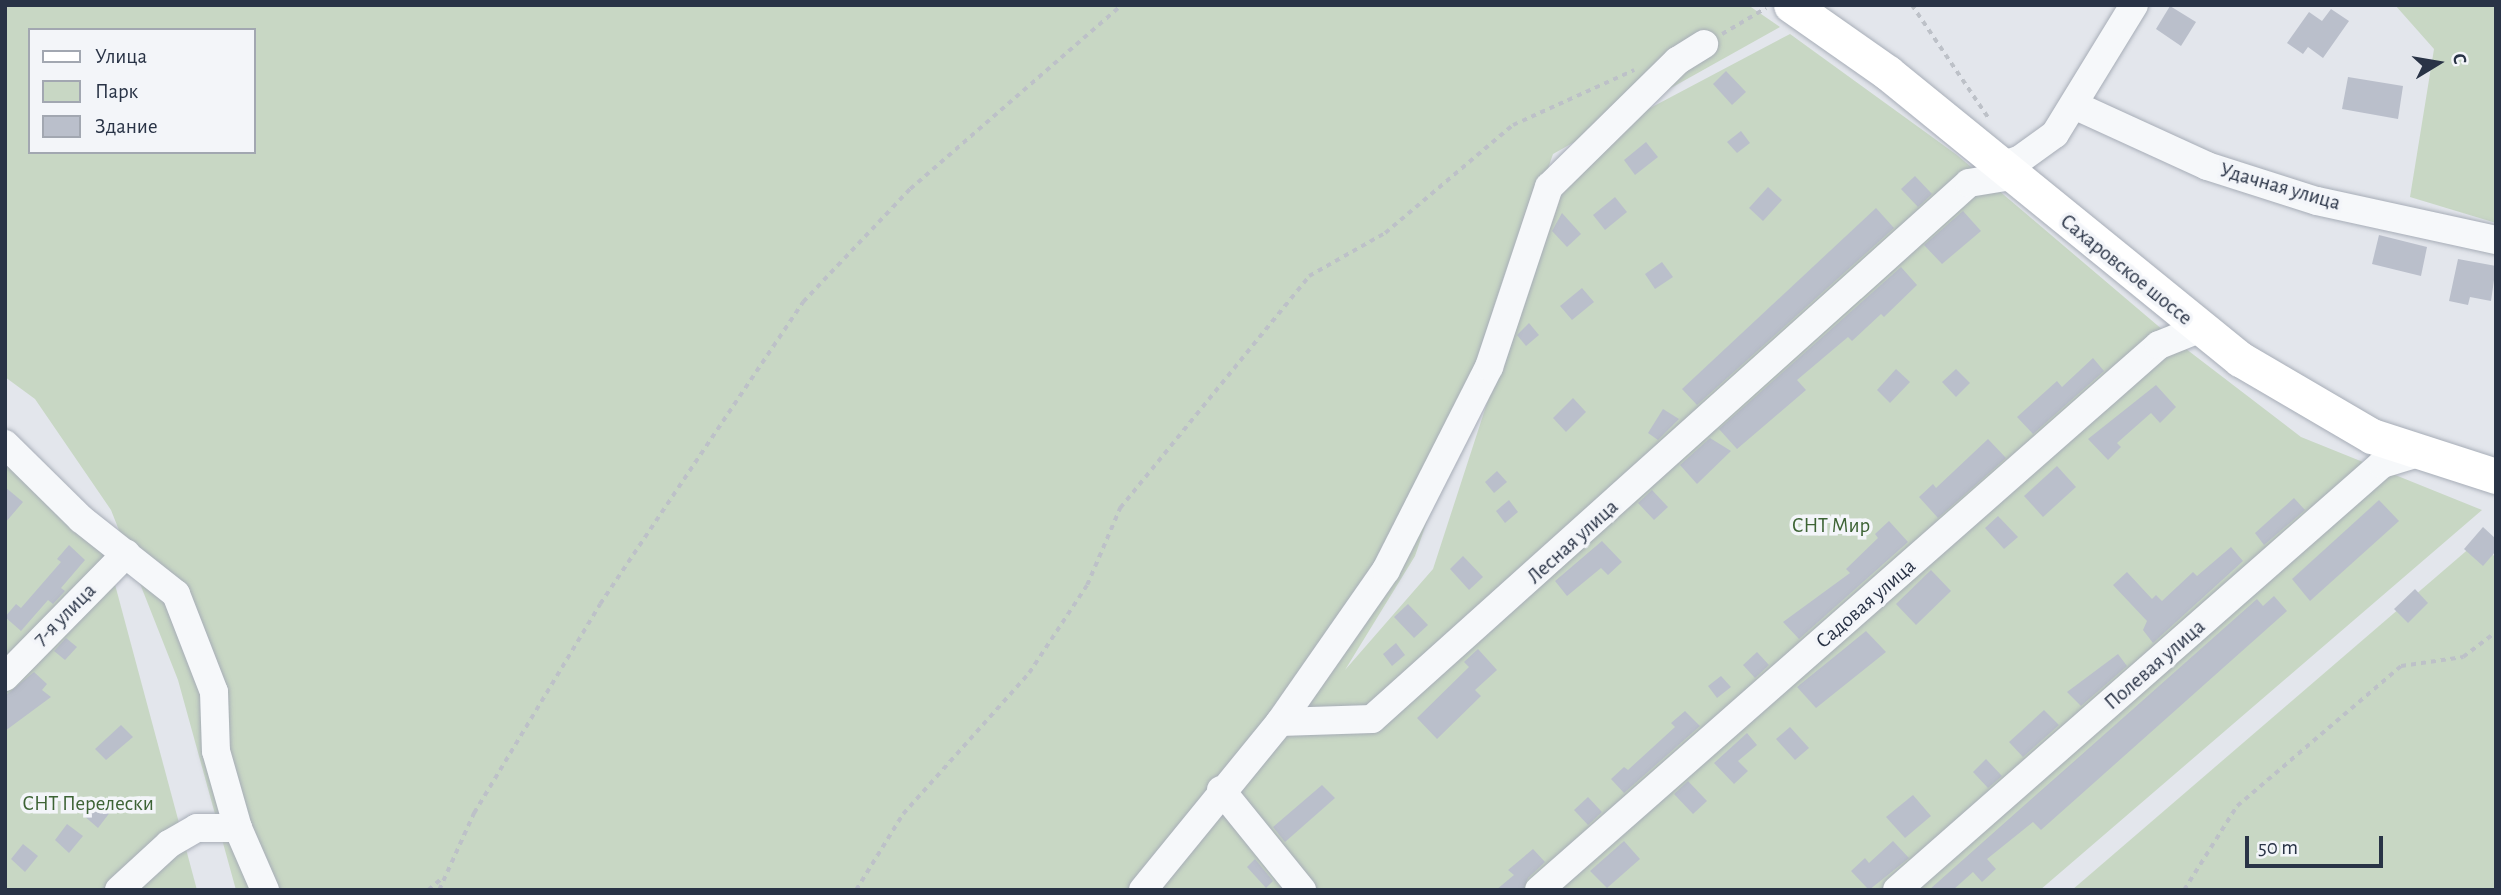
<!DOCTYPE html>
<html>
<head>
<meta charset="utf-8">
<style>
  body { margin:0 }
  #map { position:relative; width:2501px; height:895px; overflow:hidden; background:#e3e6ec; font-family:"Alegreya Sans",sans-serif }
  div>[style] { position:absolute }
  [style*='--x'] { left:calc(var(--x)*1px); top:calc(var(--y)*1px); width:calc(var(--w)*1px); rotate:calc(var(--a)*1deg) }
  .green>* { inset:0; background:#c8d7c4 }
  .building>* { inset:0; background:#babfcb }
  .path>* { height:3.5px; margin-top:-1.75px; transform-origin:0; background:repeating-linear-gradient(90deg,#bdc1c8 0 5px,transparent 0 10px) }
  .roads { filter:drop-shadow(0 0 2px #a7adb7) drop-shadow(0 0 2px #a7adb7) }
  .minor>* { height:28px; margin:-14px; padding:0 14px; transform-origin:14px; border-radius:14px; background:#f6f8fa }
  .major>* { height:35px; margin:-17.5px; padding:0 17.5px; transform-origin:17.5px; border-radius:17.5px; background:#fff }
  span { translate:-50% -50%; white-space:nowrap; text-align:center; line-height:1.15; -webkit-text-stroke:7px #f3f5f9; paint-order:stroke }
  .street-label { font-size:21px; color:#293346 }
  .park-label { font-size:21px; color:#3d6335 }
  .frame { position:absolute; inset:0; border:7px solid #293346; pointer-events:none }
  .legend { position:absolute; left:28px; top:28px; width:228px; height:126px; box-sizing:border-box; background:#f3f5f9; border:2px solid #a2a7b1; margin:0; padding:9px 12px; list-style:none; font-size:21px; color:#293346 }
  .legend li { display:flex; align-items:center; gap:14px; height:35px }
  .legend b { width:35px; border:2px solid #a2a7b1 }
  .north { position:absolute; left:2403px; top:28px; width:70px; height:70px; -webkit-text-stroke:5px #f3f5f9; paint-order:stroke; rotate:79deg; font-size:19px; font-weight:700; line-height:28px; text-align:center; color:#293346 }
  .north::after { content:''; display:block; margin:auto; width:24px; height:32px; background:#293346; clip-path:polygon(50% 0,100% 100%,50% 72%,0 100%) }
  .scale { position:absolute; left:2245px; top:836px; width:138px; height:32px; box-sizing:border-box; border:4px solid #293346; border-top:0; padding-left:9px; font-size:21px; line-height:24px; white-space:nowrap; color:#293346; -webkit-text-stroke:5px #f3f5f9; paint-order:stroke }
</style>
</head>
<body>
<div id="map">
  <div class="green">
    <div style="clip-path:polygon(evenodd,5px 5px,1748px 5px,1780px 27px,1553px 154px,1415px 556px,1345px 670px,1433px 569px,1569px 151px,1790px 34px,1957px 155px,2177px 342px,2301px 437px,2482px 510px,2040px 890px,236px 890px,178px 680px,111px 510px,35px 399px,5px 377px,5px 5px,30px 30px,254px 30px,254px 152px,30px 152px,30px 30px)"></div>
    <div style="clip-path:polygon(2395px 5px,2496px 5px,2496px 223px,2410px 197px,2434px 49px)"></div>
    <div style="clip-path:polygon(5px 446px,106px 551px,197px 890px,5px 890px)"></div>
    <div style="clip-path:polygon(2479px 540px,2496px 558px,2496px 890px,2072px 890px)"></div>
  </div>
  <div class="building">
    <div style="clip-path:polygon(2170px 6px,2196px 22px,2181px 46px,2156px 29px)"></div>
    <div style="clip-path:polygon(2331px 9px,2349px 21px,2323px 58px,2308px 47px,2303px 54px,2287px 43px,2309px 12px,2322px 21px)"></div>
    <div style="clip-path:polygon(1726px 71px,1746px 92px,1732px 105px,1713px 84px)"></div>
    <div style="clip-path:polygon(2348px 77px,2403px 86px,2398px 119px,2342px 109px)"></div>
    <div style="clip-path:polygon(1741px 131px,1750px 143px,1737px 153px,1727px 142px)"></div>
    <div style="clip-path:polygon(1646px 142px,1658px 157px,1635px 175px,1624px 160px)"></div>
    <div style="clip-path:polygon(1915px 176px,1932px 194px,1918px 207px,1901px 189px)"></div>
    <div style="clip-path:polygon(1768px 187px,1782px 200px,1763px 221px,1749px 208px)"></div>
    <div style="clip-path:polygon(1615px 197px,1627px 212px,1605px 230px,1593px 215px)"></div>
    <div style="clip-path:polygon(1876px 208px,1894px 228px,1697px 405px,1682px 389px)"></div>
    <div style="clip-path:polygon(1963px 211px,1981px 231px,1942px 264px,1924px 245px)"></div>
    <div style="clip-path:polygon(1562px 213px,1581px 234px,1567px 247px,1552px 231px)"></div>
    <div style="clip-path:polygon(2379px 235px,2427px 247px,2421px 276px,2372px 264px)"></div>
    <div style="clip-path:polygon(2458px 259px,2496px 266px,2491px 301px,2470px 297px,2468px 305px,2449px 301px)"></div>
    <div style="clip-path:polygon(1662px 262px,1673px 277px,1655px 289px,1645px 274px)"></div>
    <div style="clip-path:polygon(1901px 267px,1917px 285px,1884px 317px,1881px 314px,1852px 341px,1848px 337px,1797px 380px,1806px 390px,1737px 449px,1719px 429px)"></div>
    <div style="clip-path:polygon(1582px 288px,1594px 302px,1572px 320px,1560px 306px)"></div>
    <div style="clip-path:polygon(1529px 323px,1539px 335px,1526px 346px,1517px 335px)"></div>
    <div style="clip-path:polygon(2093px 358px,2104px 371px,2033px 434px,2017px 417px,2057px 381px,2062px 387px)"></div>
    <div style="clip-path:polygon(1896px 369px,1910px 382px,1890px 403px,1877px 390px)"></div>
    <div style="clip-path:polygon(1956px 369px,1970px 383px,1956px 397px,1942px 382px)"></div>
    <div style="clip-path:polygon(2156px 385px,2176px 407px,2160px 423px,2151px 413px,2117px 443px,2121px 447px,2108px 460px,2088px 439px)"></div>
    <div style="clip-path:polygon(1573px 398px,1586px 412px,1566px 432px,1553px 418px)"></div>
    <div style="clip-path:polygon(1663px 409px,1679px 419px,1658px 440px,1648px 433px)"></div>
    <div style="clip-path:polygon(1710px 438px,1731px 451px,1697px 484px,1680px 465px)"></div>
    <div style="clip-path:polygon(1988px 439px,2006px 458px,1938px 518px,1919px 497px,1933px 484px,1936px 488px)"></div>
    <div style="clip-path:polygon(2057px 466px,2076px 487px,2043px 517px,2024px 496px)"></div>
    <div style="clip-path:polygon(1497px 471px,1507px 482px,1494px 493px,1485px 482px)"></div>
    <div style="clip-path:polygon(5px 487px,23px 502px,5px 523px)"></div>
    <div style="clip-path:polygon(1652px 490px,1668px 507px,1654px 520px,1638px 503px)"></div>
    <div style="clip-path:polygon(2294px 498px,2305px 510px,2264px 545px,2255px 533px)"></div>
    <div style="clip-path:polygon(1509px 500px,1518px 512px,1505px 523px,1496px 511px)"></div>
    <div style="clip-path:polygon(2379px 500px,2399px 521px,2310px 601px,2292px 579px)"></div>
    <div style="clip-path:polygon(1998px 516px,2018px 537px,2004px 549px,1985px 528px)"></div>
    <div style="clip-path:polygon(1889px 521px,1908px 542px,1799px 639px,1783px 622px,1850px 573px,1846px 569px,1878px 538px,1875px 534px)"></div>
    <div style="clip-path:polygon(2483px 527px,2496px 539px,2496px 551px,2483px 566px,2464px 549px)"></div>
    <div style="clip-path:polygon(1602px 541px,1622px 562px,1608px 575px,1601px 568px,1567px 596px,1555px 581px)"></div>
    <div style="clip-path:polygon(69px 545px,85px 560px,61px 588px,65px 591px,53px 604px,48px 600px,21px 631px,5px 617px,16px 604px,21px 608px,61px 562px,57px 559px)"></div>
    <div style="clip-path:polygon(2231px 547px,2243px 561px,2153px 643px,2143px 630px,2147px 621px,2113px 585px,2127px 572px,2152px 599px,2156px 595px,2162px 601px,2193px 572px,2197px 576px)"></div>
    <div style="clip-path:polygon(1463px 556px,1483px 577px,1469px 590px,1450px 569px)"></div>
    <div style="clip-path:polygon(1931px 570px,1951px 591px,1916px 625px,1896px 604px)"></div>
    <div style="clip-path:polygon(2415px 589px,2428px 603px,2408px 623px,2394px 609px)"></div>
    <div style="clip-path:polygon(2274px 596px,2287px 611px,2041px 830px,2033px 822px,1987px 859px,1996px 869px,1982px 882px,1973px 872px,1953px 890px,1929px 890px,2257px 599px,2263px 606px)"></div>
    <div style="clip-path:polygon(1408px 604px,1428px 625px,1414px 638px,1394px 617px)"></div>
    <div style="clip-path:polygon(1866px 631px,1886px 652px,1816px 708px,1797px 687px)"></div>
    <div style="clip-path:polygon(66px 638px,77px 647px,65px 660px,54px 651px)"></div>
    <div style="clip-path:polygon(1396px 643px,1405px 655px,1392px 666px,1383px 654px)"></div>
    <div style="clip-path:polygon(1478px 649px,1497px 670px,1475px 690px,1481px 696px,1437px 739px,1417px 718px,1469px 667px,1464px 662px)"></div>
    <div style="clip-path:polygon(1757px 652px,1769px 665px,1755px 678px,1743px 665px)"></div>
    <div style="clip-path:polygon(2118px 654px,2127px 666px,2081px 706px,2067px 692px)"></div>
    <div style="clip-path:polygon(34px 672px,47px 684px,42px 690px,51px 697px,5px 731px,5px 696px)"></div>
    <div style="clip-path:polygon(1721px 676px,1731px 687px,1717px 698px,1708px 686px)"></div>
    <div style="clip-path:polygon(2044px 710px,2059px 725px,2023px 757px,2009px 742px)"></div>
    <div style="clip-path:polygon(1685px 711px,1700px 726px,1624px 793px,1611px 779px,1624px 767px,1628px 770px,1675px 727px,1671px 723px)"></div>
    <div style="clip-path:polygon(121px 725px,133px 737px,106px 760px,95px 749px)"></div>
    <div style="clip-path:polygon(1790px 727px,1809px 748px,1795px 760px,1776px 739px)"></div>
    <div style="clip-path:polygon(1747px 733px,1757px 745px,1738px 761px,1748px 771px,1734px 784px,1714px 763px)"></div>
    <div style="clip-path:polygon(1986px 759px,2002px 776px,1988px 788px,1973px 772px)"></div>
    <div style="clip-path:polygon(1688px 781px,1707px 801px,1693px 814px,1674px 794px)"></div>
    <div style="clip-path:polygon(1322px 785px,1335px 798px,1285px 842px,1273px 827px)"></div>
    <div style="clip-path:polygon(1913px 795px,1931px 816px,1905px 838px,1886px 817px)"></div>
    <div style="clip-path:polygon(1588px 797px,1602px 812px,1588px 825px,1574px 810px)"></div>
    <div style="clip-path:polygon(96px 800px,111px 811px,98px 828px,83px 815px)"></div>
    <div style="clip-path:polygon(67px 824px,83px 836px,69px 853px,55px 840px)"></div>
    <div style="clip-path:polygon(1624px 841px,1640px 859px,1607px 888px,1590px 871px)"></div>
    <div style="clip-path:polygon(1893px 841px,1909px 858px,1869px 890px,1851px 871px,1865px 858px,1869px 863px)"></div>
    <div style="clip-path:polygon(23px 844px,38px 856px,25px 872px,11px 859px)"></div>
    <div style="clip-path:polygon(1533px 849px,1545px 862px,1528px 878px,1523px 890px,1496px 890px,1514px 875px,1508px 870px)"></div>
    <div style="clip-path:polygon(1255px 859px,1273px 881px,1266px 888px,1247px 867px)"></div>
  </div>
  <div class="path">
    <div style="--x:1912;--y:5;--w:139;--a:55.9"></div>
    <div style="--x:1722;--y:34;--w:51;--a:-30.6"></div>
    <div style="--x:428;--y:890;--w:16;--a:-40"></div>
    <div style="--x:439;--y:890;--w:85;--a:-65.6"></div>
    <div style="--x:474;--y:813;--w:244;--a:-58.9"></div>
    <div style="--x:600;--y:604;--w:364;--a:-56.1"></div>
    <div style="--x:803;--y:302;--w:156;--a:-46.6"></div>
    <div style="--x:910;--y:189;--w:281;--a:-41"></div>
    <div style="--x:856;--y:890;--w:89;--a:-58.3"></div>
    <div style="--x:903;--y:814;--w:189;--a:-48.2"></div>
    <div style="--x:1029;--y:673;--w:105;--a:-56.6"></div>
    <div style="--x:1087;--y:585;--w:84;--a:-66.8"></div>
    <div style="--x:1120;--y:508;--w:299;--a:-50.8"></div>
    <div style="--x:1309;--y:276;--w:87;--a:-29.5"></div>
    <div style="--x:1385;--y:233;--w:167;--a:-40.2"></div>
    <div style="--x:1513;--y:125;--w:133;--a:-24.4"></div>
    <div style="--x:2184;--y:890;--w:99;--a:-57.8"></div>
    <div style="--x:2237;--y:806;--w:216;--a:-40.5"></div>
    <div style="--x:2401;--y:666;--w:63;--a:-8.3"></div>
    <div style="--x:2463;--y:657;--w:41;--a:-37.1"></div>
  </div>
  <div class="roads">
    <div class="minor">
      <div style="--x:2074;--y:105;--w:146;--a:24.6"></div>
      <div style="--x:2207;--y:166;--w:115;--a:17.7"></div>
      <div style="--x:2317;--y:201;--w:183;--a:12.3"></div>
      <div style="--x:2000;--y:166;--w:20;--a:-18"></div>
      <div style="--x:2019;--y:160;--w:44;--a:-35.8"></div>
      <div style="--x:2055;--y:134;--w:151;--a:-58.5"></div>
      <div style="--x:5;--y:444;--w:107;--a:44.6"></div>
      <div style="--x:81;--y:519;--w:121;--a:38.3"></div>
      <div style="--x:176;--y:594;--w:105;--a:68.8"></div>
      <div style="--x:214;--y:692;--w:59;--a:88.1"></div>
      <div style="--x:216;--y:751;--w:80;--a:74.1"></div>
      <div style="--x:238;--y:828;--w:68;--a:66.5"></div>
      <div style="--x:5;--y:677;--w:173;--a:-45.5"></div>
      <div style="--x:1280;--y:722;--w:185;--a:-55.1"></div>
      <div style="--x:1386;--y:570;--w:228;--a:-63.1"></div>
      <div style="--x:1489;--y:367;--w:190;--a:-71.6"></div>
      <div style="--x:1549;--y:187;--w:180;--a:-44.5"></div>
      <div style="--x:1677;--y:61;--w:32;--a:-32"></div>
      <div style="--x:1221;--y:790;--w:129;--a:51"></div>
      <div style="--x:119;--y:890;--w:68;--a:-42.6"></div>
      <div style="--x:169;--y:844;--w:32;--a:-30"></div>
      <div style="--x:197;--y:828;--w:41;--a:0"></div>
      <div style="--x:1143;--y:890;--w:217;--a:-50.8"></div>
      <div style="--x:1280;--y:722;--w:92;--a:-1.9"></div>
      <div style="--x:1372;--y:719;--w:802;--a:-41.92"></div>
      <div style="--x:1969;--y:183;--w:43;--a:-9.5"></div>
      <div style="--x:1539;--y:890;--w:825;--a:-41.32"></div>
      <div style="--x:2159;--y:345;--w:43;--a:-21.8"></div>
      <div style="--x:1897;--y:890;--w:646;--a:-41.29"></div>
      <div style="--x:2382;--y:464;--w:39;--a:-17"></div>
    </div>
    <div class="major">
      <div style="--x:1791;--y:5;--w:118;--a:35"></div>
      <div style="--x:1888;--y:73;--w:454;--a:39.1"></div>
      <div style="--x:2240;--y:359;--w:153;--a:30.3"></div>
      <div style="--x:2372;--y:436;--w:130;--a:17.9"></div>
    </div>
  </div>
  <div class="street-label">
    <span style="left:2280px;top:187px;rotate:16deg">Удачная улица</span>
    <span style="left:2126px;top:270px;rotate:39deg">Сахаровское шоссе</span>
    <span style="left:1573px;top:542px;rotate:-42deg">Лесная улица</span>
    <span style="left:1866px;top:604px;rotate:-41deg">Садовая улица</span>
    <span style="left:65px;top:615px;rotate:-45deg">7-я улица</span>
    <span style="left:2155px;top:665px;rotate:-41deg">Полевая улица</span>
  </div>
  <div class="park-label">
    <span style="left:1831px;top:526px">СНТ Мир</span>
    <span style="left:88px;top:804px">СНТ Перелески</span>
  </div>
  <div class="frame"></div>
  <ul class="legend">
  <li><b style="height:9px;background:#fff"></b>Улица</li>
  <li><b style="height:19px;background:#c8d7c4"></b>Парк</li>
  <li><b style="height:19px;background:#babfcb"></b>Здание</li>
  </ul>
  <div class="north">С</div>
  <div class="scale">50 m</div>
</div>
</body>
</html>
